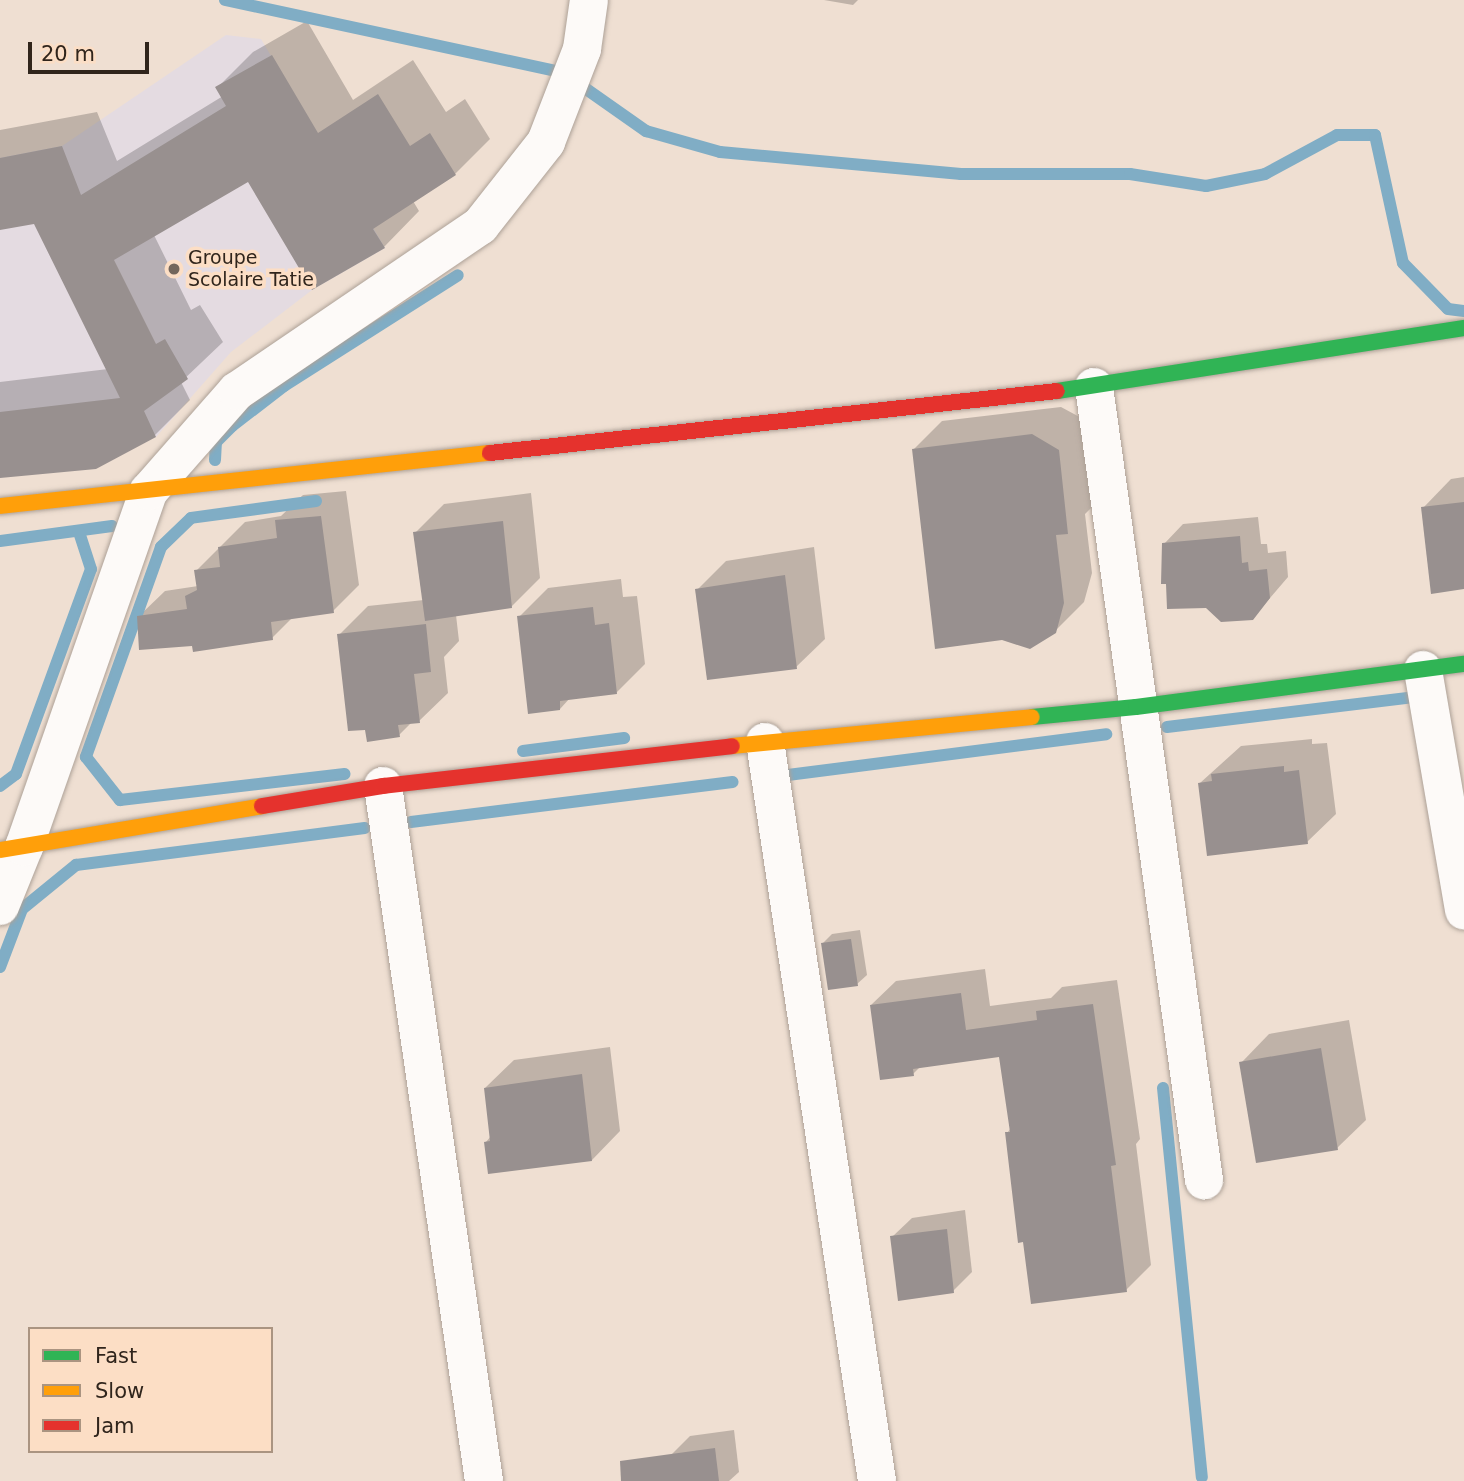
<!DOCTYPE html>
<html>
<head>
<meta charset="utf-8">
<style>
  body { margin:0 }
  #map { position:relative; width:1464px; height:1481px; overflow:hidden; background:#efdfd2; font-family:"DejaVu Sans",sans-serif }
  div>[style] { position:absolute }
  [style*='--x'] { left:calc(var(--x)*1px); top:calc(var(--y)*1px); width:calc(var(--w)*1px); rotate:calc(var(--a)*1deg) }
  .education>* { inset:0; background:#e4dbe1 }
  .shadow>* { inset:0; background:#0003 }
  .stream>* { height:12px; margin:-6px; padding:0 6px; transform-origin:6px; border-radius:6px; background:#80adc5 }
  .building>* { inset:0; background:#98908f }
  .roads { filter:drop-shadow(0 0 2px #ada197) drop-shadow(0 0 2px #ada197) }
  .street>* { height:38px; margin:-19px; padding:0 19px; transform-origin:19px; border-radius:19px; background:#fdfaf8 }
  .fast>* { height:16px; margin:-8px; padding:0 8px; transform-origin:8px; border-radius:8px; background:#30b455 }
  .slow>* { height:16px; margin:-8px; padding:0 8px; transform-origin:8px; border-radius:8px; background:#ff9f0a }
  .jam>* { height:16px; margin:-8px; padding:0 8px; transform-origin:8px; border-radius:8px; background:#e5322d }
  .dots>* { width:19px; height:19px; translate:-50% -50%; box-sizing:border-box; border:4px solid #fcdec5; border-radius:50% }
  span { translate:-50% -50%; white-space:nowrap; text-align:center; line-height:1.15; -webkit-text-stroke:7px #fcdec5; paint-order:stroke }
  .poi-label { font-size:19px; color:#30251c }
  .left { translate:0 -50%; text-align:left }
  .legend { position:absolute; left:28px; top:1327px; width:245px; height:126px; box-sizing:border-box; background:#fcdec5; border:2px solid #aa9481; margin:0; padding:9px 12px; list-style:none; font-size:21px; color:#30251c }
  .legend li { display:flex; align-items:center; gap:14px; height:35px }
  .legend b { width:35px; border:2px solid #aa9481 }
  .scale { position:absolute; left:28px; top:42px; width:121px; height:32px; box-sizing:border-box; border:4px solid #30251c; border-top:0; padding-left:9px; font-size:21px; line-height:24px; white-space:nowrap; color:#30251c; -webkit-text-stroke:5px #fcdec5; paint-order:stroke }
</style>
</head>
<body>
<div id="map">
  <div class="education">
    <div style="clip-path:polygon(226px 35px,261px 39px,385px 248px,312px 290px,231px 352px,156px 437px,0 478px,0 158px,62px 146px)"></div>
  </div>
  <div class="shadow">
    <div style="clip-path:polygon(824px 0,858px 0,853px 5px)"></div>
    <div style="clip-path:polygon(307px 21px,353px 100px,413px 60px,446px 112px,465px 99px,490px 139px,455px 174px,413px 201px,419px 211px,384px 247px,249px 180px,154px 235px,191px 310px,200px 305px,223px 342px,181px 382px,190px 400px,155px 435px,0 476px,0 382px,108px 369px,35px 222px,0 228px,0 130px,97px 112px,117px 161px,223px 96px,217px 88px,253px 52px)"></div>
    <div style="clip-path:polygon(1061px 407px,1087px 421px,1095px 504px,1085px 514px,1092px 573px,1084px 602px,1055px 631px,913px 450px,942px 421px)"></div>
    <div style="clip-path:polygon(1464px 477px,1464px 587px,1423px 508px,1451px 479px)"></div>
    <div style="clip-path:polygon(346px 491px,359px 585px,333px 611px,293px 617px,272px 638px,194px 644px,139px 616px,165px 591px,198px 586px,196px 571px,245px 522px,281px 516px,303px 495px)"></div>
    <div style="clip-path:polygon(531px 493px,540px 578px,511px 607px,456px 615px,459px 641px,444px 657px,448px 693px,419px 721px,412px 722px,399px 735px,339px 635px,368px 606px,424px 600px,415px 533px,444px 504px)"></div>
    <div style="clip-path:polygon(1258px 517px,1261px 544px,1267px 544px,1268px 553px,1286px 551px,1288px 577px,1252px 619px,1164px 544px,1183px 524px)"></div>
    <div style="clip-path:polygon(814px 547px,825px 639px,796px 667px,697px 590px,726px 561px)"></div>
    <div style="clip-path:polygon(621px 579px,623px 597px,637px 596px,645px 664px,616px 693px,570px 698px,560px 709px,519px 617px,548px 588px)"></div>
    <div style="clip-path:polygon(1312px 739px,1312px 744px,1327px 743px,1336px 814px,1307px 842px,1200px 783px,1241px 746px)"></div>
    <div style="clip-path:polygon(860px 930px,867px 975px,857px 984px,823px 943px,832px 934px)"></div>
    <div style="clip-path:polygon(985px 969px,990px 1006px,1051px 998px,1062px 987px,1117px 980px,1140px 1139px,1136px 1144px,1151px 1265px,1126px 1290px,1007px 1133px,1011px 1128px,1000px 1055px,921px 1066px,913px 1074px,871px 1005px,896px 981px)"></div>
    <div style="clip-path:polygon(1349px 1020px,1366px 1120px,1337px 1148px,1241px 1063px,1269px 1034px)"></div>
    <div style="clip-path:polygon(610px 1047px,620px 1131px,592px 1160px,486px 1142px,491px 1136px,485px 1088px,514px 1060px)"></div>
    <div style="clip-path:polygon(965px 1210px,972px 1272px,953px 1291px,892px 1237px,912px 1218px)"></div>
    <div style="clip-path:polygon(734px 1430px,739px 1472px,729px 1481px,673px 1481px,671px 1455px,690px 1436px)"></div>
  </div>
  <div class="stream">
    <div style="--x:225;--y:0;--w:345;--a:12.1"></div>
    <div style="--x:562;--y:72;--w:103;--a:35.1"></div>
    <div style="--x:646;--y:131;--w:77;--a:15.8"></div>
    <div style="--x:720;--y:152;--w:242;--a:5.2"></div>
    <div style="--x:961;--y:174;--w:169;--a:0"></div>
    <div style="--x:1130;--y:174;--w:77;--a:9"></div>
    <div style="--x:1206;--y:186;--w:60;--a:-11.5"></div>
    <div style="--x:1265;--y:174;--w:82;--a:-28.4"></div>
    <div style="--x:1337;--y:135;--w:38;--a:0"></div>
    <div style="--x:1375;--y:135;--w:131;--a:77.7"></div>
    <div style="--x:1403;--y:263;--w:64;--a:45.6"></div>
    <div style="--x:1448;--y:309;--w:16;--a:7"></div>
    <div style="--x:215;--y:460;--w:18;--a:-87"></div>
    <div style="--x:216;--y:442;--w:23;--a:-45"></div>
    <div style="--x:232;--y:426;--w:66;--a:-37.6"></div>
    <div style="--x:284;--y:386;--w:206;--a:-32.5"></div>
    <div style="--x:316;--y:501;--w:126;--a:172.3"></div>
    <div style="--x:191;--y:518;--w:42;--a:136"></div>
    <div style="--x:161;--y:547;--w:223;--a:109.7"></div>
    <div style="--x:86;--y:757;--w:55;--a:51.7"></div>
    <div style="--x:120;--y:800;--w:226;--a:-6.6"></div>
    <div style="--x:0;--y:541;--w:113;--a:-7.6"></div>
    <div style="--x:1167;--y:727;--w:259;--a:-6.9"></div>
    <div style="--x:523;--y:751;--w:102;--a:-7.3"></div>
    <div style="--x:780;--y:776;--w:329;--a:-7.3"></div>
    <div style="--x:0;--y:786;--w:20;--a:-37"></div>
    <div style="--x:16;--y:774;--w:218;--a:-69.9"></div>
    <div style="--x:91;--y:569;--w:40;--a:-108"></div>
    <div style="--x:411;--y:822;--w:324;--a:-7.1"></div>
    <div style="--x:0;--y:967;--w:62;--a:-69.2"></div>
    <div style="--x:22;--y:909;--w:70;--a:-39.2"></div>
    <div style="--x:76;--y:865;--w:291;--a:-7.3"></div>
    <div style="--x:1163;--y:1088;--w:391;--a:84.3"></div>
  </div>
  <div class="building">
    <div style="clip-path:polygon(272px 55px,318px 133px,378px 94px,410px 146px,430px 133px,456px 175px,373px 229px,385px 248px,312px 290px,248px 182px,114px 260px,156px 344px,165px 339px,188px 379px,144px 411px,156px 437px,96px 469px,0 478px,0 412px,120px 398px,34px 224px,0 230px,0 158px,62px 146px,81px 195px,226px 106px,215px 87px)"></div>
    <div style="clip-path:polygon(1032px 434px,1059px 450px,1068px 534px,1056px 535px,1064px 603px,1056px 633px,1030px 649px,1002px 640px,935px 649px,912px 449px)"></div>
    <div style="clip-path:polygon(1464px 502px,1464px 589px,1431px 594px,1421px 507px)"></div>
    <div style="clip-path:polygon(321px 516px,334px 613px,271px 622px,273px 640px,193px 652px,192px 646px,139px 650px,137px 616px,187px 609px,185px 596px,197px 590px,194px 570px,220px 567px,218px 547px,277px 538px,275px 520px)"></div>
    <div style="clip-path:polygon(503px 521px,512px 608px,425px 621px,413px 532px)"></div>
    <div style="clip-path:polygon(1240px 536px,1242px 563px,1248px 562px,1249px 571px,1267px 569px,1270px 598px,1253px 620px,1221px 622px,1206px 608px,1167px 609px,1166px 584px,1161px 584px,1162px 543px)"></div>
    <div style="clip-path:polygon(785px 575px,797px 669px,707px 680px,695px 589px)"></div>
    <div style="clip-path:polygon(593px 607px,595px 625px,609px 623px,617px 694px,560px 701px,560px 710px,528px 714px,517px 616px)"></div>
    <div style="clip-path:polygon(426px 624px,431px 672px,414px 674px,420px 723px,398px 725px,400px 737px,367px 742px,365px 730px,348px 731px,337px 634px)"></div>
    <div style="clip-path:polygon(1284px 766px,1284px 772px,1299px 770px,1308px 844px,1207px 856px,1198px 783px,1212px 781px,1211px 774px)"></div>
    <div style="clip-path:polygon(851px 939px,858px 986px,828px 990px,821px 943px)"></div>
    <div style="clip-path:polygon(961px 993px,966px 1030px,1037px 1020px,1036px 1011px,1093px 1004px,1116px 1165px,1111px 1166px,1127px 1292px,1031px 1304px,1023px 1242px,1018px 1243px,1005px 1132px,1010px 1132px,999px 1057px,913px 1069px,914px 1076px,880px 1080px,870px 1005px)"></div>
    <div style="clip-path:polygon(1321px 1048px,1338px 1150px,1256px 1163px,1239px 1062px)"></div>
    <div style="clip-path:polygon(582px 1074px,592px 1161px,488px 1174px,484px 1142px,490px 1141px,484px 1088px)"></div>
    <div style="clip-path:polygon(947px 1229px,954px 1293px,898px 1301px,890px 1236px)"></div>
    <div style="clip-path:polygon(715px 1448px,719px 1481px,621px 1481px,620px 1461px)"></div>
  </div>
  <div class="roads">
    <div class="street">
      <div style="--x:1094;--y:387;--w:801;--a:82.1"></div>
      <div style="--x:1423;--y:670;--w:244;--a:80.3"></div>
      <div style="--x:765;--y:742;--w:747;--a:81.38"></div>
      <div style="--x:383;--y:786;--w:702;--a:81.73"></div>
      <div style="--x:0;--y:906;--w:64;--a:-67.9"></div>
      <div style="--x:24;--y:847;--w:377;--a:-70.7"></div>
      <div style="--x:149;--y:491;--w:133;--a:-48.7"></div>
      <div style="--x:237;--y:391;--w:294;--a:-34.2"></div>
      <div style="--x:480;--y:226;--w:107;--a:-51.8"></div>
      <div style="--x:546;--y:142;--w:100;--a:-68.8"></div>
      <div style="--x:582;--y:49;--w:49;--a:-81.9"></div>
    </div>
    <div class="fast">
      <div style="--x:1057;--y:391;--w:412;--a:-8.8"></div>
      <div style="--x:1032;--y:717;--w:104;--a:-5.5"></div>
      <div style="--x:1136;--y:707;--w:331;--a:-7.5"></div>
    </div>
    <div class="slow">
      <div style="--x:0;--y:506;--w:493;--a:-6.2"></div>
      <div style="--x:732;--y:746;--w:301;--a:-5.5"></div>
      <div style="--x:0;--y:850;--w:266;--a:-9.5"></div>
    </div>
    <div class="jam">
      <div style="--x:490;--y:453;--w:570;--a:-6.24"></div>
      <div style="--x:262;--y:806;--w:123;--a:-9.4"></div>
      <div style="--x:383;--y:786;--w:351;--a:-6.5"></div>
    </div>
  </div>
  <div class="dots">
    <div style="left:174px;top:269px;background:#73665c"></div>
  </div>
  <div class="poi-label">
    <span class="left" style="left:188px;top:269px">Groupe<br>Scolaire Tatie</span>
  </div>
  <ul class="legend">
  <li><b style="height:9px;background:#30b455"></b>Fast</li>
  <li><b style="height:9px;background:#ff9f0a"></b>Slow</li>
  <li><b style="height:9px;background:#e5322d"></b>Jam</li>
  </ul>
  <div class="scale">20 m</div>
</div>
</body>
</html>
